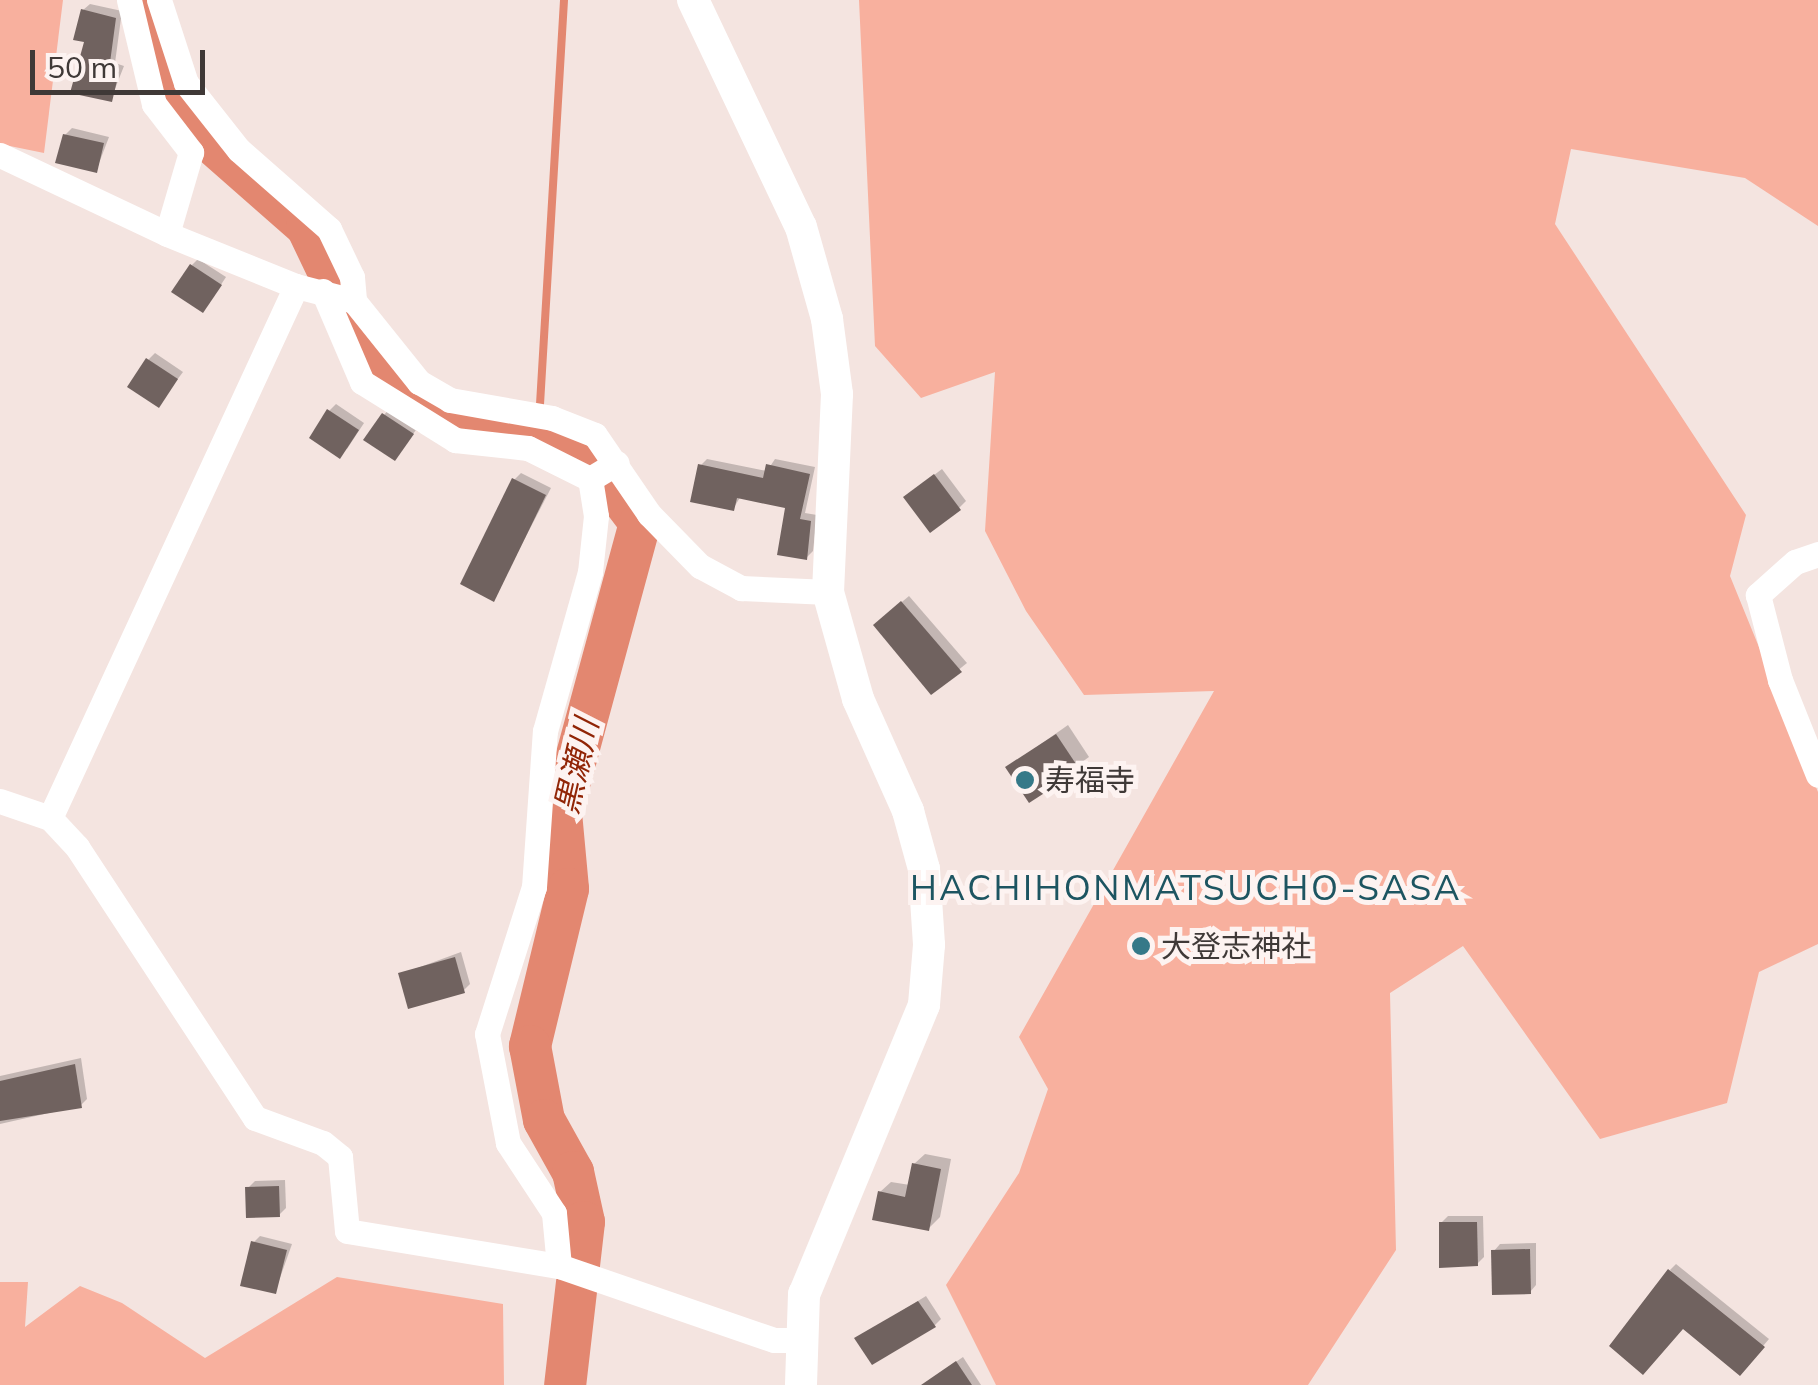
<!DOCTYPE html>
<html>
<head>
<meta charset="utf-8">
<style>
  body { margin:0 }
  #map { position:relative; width:1818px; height:1385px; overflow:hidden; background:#f4e4e0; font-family:Mulish,"Noto Sans JP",sans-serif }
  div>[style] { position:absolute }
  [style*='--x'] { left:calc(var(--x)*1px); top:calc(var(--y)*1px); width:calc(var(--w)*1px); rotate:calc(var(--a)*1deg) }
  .green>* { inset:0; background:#f8b09e }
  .shadow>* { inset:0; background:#0003 }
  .stream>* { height:8px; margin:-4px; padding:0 4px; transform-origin:4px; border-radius:4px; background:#e38770 }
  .river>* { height:42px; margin:-21px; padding:0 21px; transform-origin:21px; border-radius:21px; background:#e38770 }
  .building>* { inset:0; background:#70625f }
  .minor>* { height:25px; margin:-12.5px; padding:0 12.5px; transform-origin:12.5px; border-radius:12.5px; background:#fff }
  .major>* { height:32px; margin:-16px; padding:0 16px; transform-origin:16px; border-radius:16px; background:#fff }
  .dots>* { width:28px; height:28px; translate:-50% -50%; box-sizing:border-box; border:5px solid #fdf3f1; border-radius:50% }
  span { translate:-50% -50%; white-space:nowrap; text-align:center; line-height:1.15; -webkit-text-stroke:10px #fdf3f1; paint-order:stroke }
  .poi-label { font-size:30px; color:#3f3937 }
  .left { translate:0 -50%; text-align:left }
  .water-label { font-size:32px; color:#912506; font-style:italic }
  .quarter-label { font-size:35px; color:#1d5561; letter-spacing:2.5px }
  .scale { position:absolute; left:30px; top:50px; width:175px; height:45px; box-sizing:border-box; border:5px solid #3f3937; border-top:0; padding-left:12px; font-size:30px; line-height:35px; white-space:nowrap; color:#3f3937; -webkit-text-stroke:8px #fdf3f1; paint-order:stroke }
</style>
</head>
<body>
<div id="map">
  <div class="green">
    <div style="clip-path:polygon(0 0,63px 0,44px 153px,0 144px)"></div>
    <div style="clip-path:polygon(859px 0,1818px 0,1818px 226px,1745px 178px,1571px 149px,1555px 224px,1746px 515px,1730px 576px,1818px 792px,1818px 944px,1759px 972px,1727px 1103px,1600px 1139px,1463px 946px,1390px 993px,1396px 1250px,1308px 1385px,996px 1385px,946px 1285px,1019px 1173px,1048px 1089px,1019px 1037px,1214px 691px,1084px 695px,1026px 611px,985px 531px,995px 372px,921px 398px,875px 346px)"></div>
    <div style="clip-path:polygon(337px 1277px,503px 1304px,504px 1385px,0 1385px,0 1282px,28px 1282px,25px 1327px,80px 1286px,122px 1303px,205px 1358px)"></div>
  </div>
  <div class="shadow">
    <div style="clip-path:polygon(90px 4px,122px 11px,115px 63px,124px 66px,111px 99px,87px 40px,83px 10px)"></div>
    <div style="clip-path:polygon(72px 128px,109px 137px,96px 171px,65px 135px)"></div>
    <div style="clip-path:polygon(198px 259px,226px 277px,209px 303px,192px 265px)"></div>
    <div style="clip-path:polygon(155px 353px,183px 372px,159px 404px,148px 360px)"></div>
    <div style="clip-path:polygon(336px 404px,364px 423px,347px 449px,329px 411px)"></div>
    <div style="clip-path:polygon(390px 408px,419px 426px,395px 458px,384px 415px)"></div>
    <div style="clip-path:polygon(707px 459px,767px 471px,775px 459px,815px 467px,805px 513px,817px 515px,813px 551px,806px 558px,788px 506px,741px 496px,733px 509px,701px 465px)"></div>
    <div style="clip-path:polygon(942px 469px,966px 501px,959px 508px,913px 491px)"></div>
    <div style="clip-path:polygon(521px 473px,551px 488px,494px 598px,514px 480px)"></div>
    <div style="clip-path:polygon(909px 596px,967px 663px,931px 692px,883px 618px)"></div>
    <div style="clip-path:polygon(1068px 725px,1089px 757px,1029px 800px,1008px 767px)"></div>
    <div style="clip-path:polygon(461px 952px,470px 984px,464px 990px,401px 974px)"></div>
    <div style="clip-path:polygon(81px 1058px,87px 1099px,80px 1106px,0 1124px,0 1076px)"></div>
    <div style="clip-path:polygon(925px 1154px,951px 1159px,940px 1217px,929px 1228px,880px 1192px,891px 1182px,910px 1185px,914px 1164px)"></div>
    <div style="clip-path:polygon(285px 1180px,286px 1208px,279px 1215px,248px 1188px,255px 1181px)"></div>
    <div style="clip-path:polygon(1448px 1216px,1483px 1216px,1484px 1257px,1477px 1264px,1441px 1223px)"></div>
    <div style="clip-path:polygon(260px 1236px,292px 1244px,275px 1292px,253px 1243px)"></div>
    <div style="clip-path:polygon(1536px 1243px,1536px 1285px,1530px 1292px,1494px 1251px,1500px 1244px)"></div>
    <div style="clip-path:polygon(1676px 1264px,1769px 1339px,1746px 1366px,1670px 1270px)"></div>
    <div style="clip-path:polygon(926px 1296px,941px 1319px,935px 1325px,858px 1338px)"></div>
    <div style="clip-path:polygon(963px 1357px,981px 1385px,939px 1385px,941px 1372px)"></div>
  </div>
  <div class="stream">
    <div style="--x:538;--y:438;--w:439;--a:-86.6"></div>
  </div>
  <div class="river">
    <div style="--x:142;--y:0;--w:124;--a:71.1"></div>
    <div style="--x:182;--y:117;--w:167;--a:41.3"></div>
    <div style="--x:307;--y:227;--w:55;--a:64.4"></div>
    <div style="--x:347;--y:311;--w:56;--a:66.7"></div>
    <div style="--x:369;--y:362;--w:78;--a:40.8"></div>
    <div style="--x:428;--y:413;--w:52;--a:21.6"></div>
    <div style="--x:476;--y:432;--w:62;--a:5.5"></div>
    <div style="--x:538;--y:438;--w:58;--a:21.3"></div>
    <div style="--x:592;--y:459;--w:80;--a:53.1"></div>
    <div style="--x:640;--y:523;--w:301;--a:105.2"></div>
    <div style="--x:561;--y:813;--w:76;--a:84.7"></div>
    <div style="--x:568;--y:889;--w:162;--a:103.6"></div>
    <div style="--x:530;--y:1046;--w:75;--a:79.3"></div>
    <div style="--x:544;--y:1120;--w:60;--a:60.9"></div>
    <div style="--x:573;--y:1172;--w:51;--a:77.6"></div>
    <div style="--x:584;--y:1222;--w:164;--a:96.6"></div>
  </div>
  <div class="building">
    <div style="clip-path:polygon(81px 9px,116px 18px,109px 70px,119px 72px,112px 102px,70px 93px,84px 42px,73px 40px)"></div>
    <div style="clip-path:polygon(63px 134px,104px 143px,97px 173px,55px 163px)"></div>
    <div style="clip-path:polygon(190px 264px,222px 285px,203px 313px,171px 292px)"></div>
    <div style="clip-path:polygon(146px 358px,178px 379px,159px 408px,127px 387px)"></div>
    <div style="clip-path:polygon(327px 409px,359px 430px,340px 459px,309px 438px)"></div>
    <div style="clip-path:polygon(382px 413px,414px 434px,395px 461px,363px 440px)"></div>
    <div style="clip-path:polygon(698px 464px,763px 478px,766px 464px,810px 474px,800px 519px,811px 521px,807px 560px,777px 555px,785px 508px,737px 498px,734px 511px,690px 502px)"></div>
    <div style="clip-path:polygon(934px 474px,961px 510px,930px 533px,903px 497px)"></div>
    <div style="clip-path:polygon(512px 478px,546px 495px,494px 602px,460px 584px)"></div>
    <div style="clip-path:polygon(901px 601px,962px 672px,931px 695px,873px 625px)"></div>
    <div style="clip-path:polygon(1056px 734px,1080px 770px,1029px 803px,1005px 767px)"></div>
    <div style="clip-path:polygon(455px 957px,465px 993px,408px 1009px,398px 973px)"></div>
    <div style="clip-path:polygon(75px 1064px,82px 1108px,0 1121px,0 1081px)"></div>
    <div style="clip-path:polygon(912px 1163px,941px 1169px,929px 1231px,872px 1220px,878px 1191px,905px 1197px)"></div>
    <div style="clip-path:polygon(279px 1186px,280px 1217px,246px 1218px,245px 1187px)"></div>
    <div style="clip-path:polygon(1439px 1222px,1477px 1222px,1478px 1266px,1439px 1268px)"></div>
    <div style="clip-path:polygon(251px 1241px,287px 1250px,276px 1294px,240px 1286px)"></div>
    <div style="clip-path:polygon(1530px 1249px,1531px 1294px,1492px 1295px,1491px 1250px)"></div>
    <div style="clip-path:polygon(1668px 1269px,1765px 1347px,1740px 1376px,1683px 1329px,1643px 1375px,1609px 1346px)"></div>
    <div style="clip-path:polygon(918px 1301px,936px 1327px,872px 1365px,854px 1338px)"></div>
    <div style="clip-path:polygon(956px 1361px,972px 1385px,921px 1385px)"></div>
  </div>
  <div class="minor">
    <div style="--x:129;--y:0;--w:107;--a:76.5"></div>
    <div style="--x:154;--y:104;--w:61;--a:52.4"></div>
    <div style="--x:191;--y:152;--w:85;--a:106.3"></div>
    <div style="--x:159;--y:0;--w:87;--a:72"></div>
    <div style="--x:186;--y:83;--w:85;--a:51.7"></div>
    <div style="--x:239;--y:150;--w:120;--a:41.3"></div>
    <div style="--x:329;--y:229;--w:53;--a:64.4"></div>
    <div style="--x:352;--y:277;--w:24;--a:85"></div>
    <div style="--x:0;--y:155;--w:185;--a:25.3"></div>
    <div style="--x:167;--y:234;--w:139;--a:22"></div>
    <div style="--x:296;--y:286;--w:60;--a:14.5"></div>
    <div style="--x:354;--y:301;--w:104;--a:51.3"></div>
    <div style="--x:419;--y:382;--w:36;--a:30"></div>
    <div style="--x:450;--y:400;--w:104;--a:10"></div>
    <div style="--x:552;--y:418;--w:46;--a:21.6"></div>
    <div style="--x:595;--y:435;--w:96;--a:55.6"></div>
    <div style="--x:649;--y:514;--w:73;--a:45.6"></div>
    <div style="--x:700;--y:566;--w:47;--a:28.2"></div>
    <div style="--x:741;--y:588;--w:87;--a:2.6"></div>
    <div style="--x:323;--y:291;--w:99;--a:66.8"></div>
    <div style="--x:362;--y:382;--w:110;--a:31.9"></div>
    <div style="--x:455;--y:440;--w:73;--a:6.3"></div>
    <div style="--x:528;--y:448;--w:69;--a:26.6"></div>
    <div style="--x:1818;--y:554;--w:24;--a:161"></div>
    <div style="--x:1795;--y:562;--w:50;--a:138.3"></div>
    <div style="--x:1758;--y:595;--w:88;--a:75.5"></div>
    <div style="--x:1780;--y:680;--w:102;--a:68.2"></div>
    <div style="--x:0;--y:801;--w:53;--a:18.8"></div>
    <div style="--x:50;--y:818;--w:40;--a:47"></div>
    <div style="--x:77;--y:847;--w:324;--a:56.7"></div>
    <div style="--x:255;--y:1118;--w:72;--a:20.2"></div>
    <div style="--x:323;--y:1143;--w:22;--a:39"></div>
    <div style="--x:340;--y:1157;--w:74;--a:84.6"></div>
    <div style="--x:347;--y:1231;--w:215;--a:9.4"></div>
    <div style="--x:559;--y:1266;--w:227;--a:19"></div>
    <div style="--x:774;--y:1340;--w:25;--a:0"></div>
    <div style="--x:50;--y:818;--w:586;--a:-65.18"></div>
    <div style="--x:559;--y:1266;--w:53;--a:-95.4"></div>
    <div style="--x:554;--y:1213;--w:84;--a:-123.3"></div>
    <div style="--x:508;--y:1143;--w:111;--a:-100.9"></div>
    <div style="--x:487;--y:1034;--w:154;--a:-72.3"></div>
    <div style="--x:534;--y:887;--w:156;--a:-86"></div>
    <div style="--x:545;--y:731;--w:165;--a:-74.2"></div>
    <div style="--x:590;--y:572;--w:56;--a:-83.9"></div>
    <div style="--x:596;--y:516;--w:37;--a:-99"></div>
    <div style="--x:590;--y:479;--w:31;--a:-31"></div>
  </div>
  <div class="major">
    <div style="--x:693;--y:0;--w:251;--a:64.6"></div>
    <div style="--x:801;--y:227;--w:96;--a:74.2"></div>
    <div style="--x:827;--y:319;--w:76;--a:82.4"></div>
    <div style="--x:837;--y:394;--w:198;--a:92.6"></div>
    <div style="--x:828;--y:592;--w:111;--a:74.3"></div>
    <div style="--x:858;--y:699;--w:123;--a:65.9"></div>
    <div style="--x:908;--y:811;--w:60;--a:74.6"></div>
    <div style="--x:924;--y:869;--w:76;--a:86.2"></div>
    <div style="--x:929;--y:945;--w:60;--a:94.8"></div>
    <div style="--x:924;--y:1005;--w:313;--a:112.5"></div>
    <div style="--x:804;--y:1294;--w:91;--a:91.9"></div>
  </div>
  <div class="dots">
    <div style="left:1025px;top:780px;background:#357988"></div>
    <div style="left:1141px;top:946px;background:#357988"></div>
  </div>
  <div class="poi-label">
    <span class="left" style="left:1045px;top:780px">寿福寺</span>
    <span class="left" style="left:1161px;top:946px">大登志神社</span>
  </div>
  <div class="water-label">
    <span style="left:576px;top:766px;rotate:-77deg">黒瀬川</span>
  </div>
  <div class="quarter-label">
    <span style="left:1186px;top:887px">HACHIHONMATSUCHO-SASA</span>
  </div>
  <div class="scale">50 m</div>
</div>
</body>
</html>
